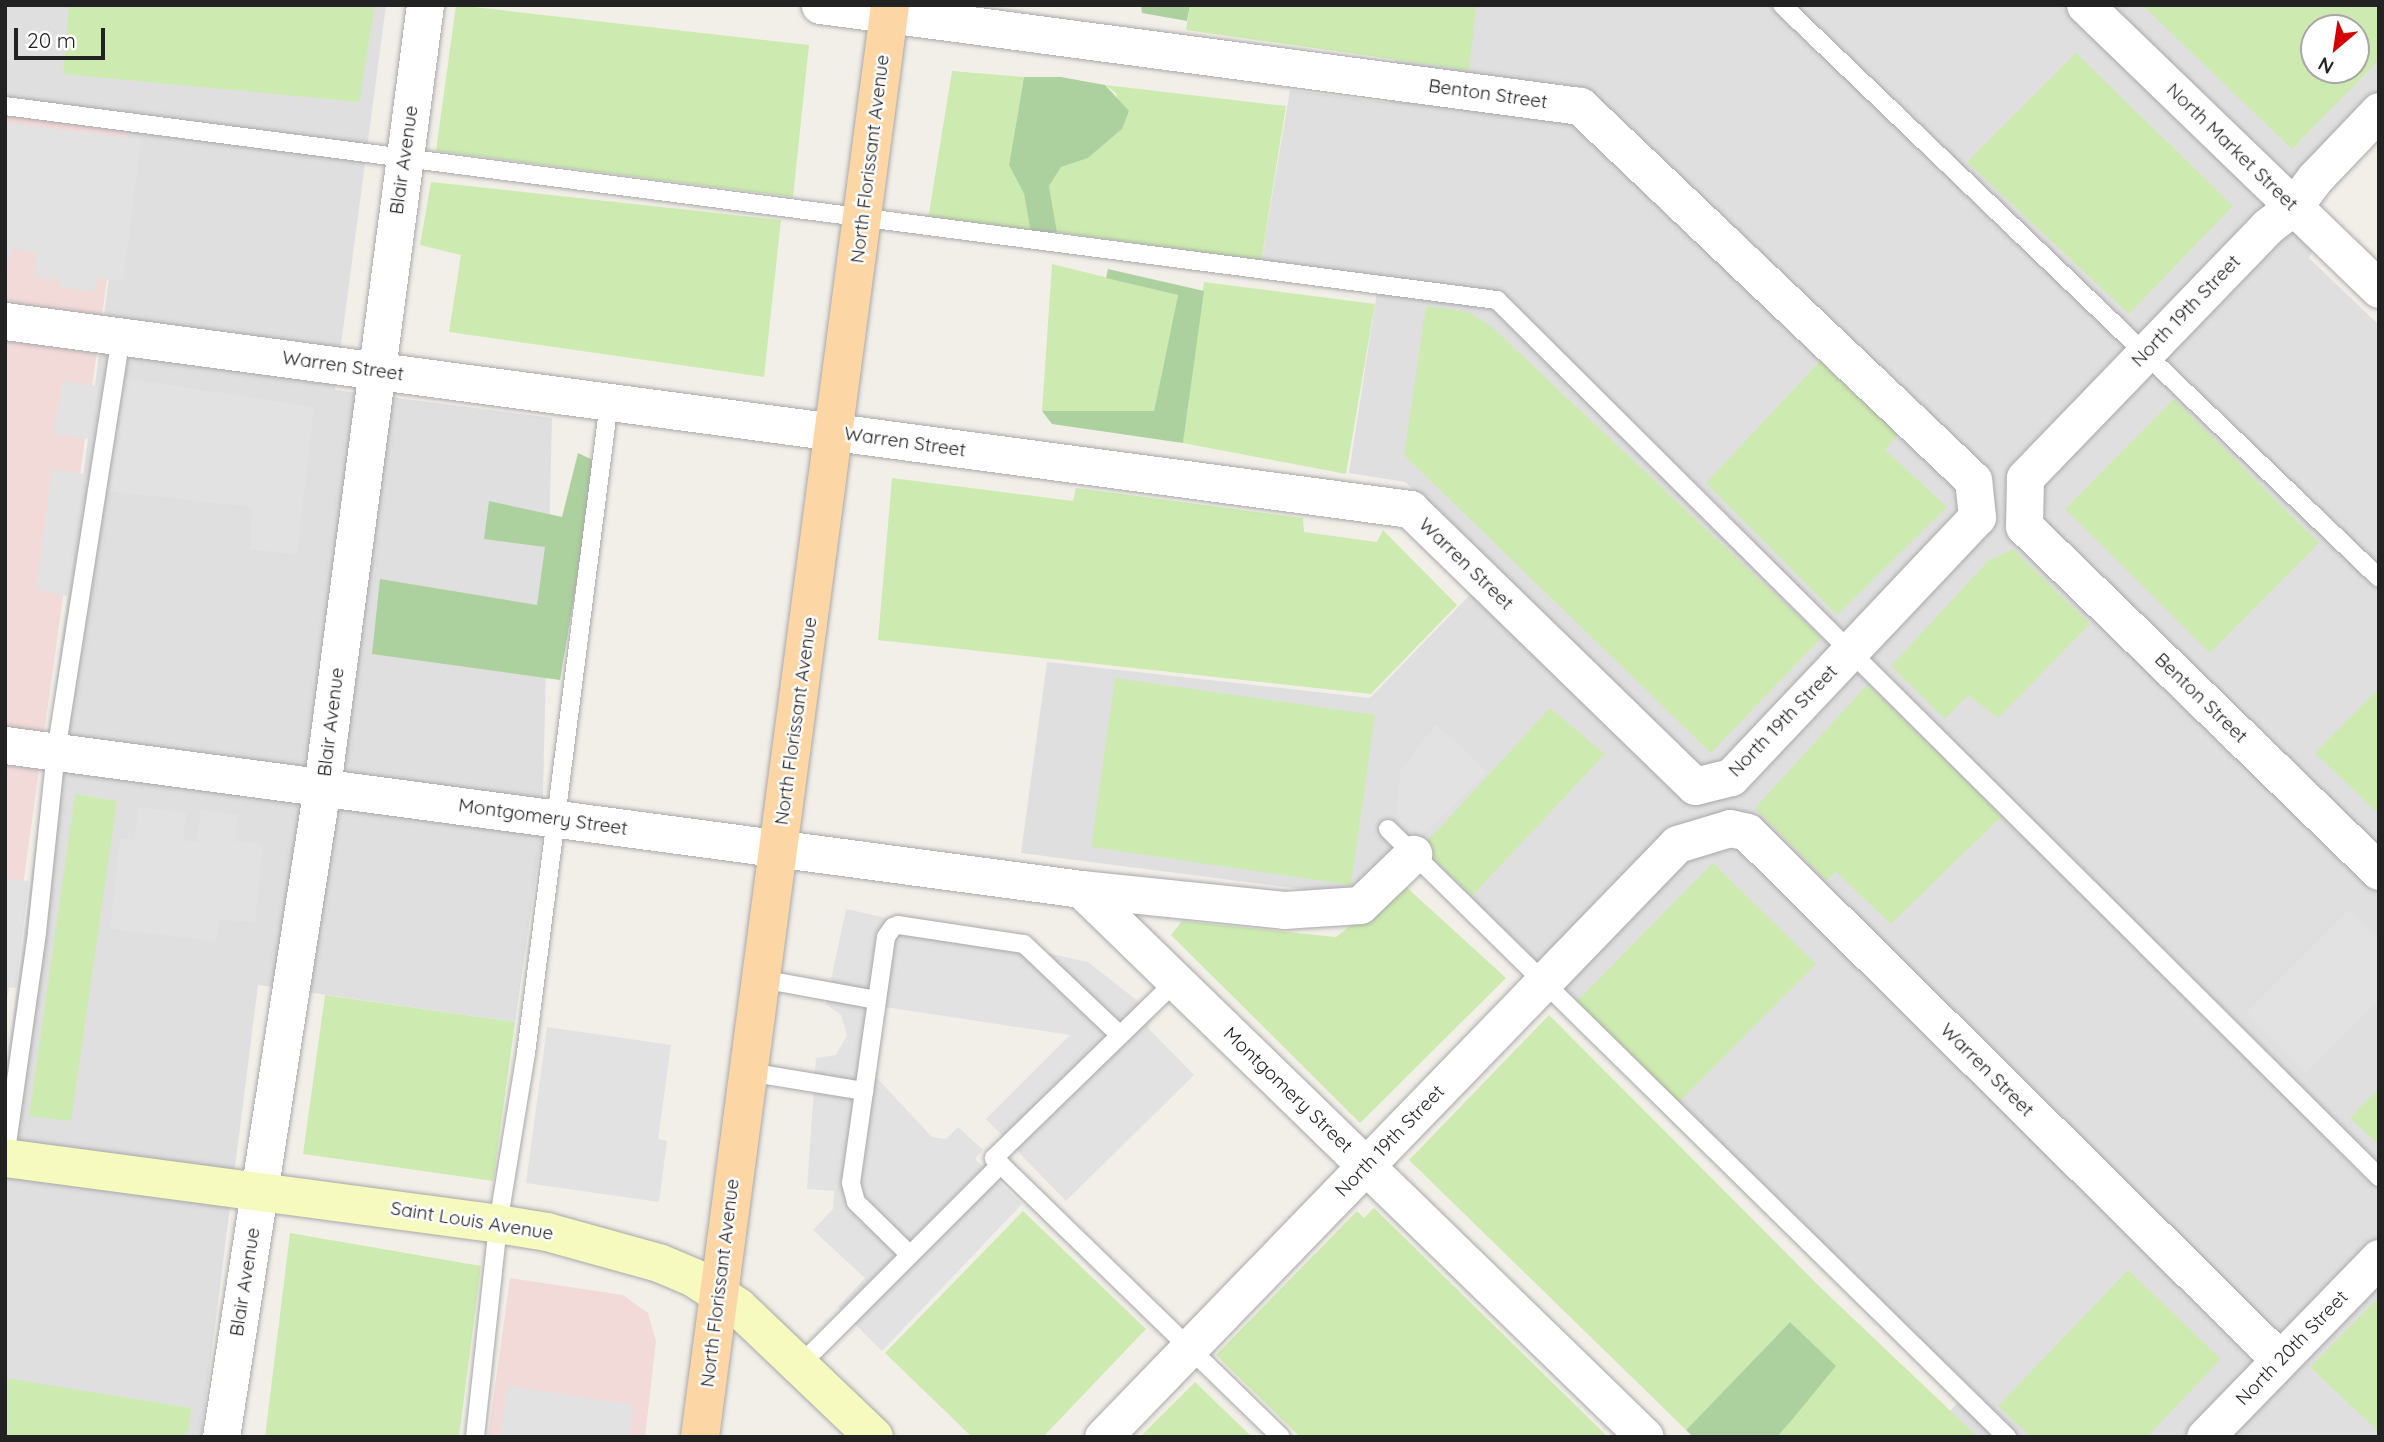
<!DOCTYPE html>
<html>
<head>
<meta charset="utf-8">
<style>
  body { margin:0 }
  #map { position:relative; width:2384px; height:1442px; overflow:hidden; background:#f2efe9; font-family:Quicksand,sans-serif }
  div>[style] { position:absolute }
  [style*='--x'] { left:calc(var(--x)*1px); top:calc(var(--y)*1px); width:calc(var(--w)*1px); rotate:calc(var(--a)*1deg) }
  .residential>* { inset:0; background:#e0dfdf }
  .commercial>* { inset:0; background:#f2dad9 }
  .grass>* { inset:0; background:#cdebb0 }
  .forest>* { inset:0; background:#add19e }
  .parking>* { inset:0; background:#e2e2e2 }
  .roads { filter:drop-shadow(0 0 2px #a9a9a9) drop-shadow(0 0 2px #a9a9a9) }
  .lane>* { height:18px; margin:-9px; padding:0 9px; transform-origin:9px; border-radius:9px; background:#fff }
  .street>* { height:37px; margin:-18.5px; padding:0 18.5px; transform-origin:18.5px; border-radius:18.5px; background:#fff }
  .secondary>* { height:38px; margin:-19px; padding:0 19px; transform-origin:19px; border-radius:19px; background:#f7fabf }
  .primary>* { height:38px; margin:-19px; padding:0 19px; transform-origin:19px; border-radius:19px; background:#fcd6a4 }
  span { translate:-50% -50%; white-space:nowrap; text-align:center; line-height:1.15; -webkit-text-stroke:5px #fff; paint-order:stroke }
  .street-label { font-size:19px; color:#222 }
  .frame { position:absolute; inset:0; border:7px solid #222; pointer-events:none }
  .north { position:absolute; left:2300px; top:14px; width:70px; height:70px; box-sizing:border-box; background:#fff; border:2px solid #a7a7a7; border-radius:50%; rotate:209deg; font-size:19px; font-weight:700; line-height:28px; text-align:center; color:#222 }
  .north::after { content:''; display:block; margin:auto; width:24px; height:32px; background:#d40000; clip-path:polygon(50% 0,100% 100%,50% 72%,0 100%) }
  .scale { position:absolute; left:14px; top:28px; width:91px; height:32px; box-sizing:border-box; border:4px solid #222; border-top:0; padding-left:9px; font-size:21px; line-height:24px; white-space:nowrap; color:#222; -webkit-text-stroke:5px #fff; paint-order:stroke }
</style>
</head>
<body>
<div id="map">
  <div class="residential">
    <div style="clip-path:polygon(5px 5px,386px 5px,335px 390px,552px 418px,542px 834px,515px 1022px,258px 985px,201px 1437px,5px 1437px,5px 1080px,129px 122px,5px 106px)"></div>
    <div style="clip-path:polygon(evenodd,1402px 5px,2379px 5px,2379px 118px,2294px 207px,2321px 233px,2309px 258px,2379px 325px,2379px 1437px,1925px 1437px,1971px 1389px,1543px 982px,1404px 840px,1349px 895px,1021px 853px,1047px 662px,1370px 698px,1497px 567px,1405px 482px,1349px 473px,1379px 279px,1261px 262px,1290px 90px,1390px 103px,1402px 5px,2314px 28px,2356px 28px,2356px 70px,2314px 70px,2314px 28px)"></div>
  </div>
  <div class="commercial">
    <div style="clip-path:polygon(5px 106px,129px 121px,5px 1015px)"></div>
    <div style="clip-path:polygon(510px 1278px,623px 1295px,648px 1313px,656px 1341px,645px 1437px,488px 1437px)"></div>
  </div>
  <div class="grass">
    <div style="clip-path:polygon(69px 5px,375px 5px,359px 102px,63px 74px)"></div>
    <div style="clip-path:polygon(456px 5px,809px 45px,793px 197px,436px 151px)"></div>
    <div style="clip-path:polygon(1190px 5px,1476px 5px,1469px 70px,1186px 30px)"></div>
    <div style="clip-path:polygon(evenodd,2142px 5px,2379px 5px,2379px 60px,2292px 149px,2142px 5px,2314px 28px,2356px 28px,2356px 70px,2314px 70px,2314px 28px)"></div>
    <div style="clip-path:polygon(2076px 53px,2233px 206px,2129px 314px,1967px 162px)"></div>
    <div style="clip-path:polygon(952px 71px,1024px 77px,1009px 165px,1024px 194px,1031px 234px,928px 219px)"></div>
    <div style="clip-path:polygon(1105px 85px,1286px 106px,1261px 262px,1057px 232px,1049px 186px,1061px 166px,1088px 158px,1122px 129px,1116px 93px)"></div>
    <div style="clip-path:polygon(431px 182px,781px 220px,764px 377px,449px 332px,461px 255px,420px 245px)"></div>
    <div style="clip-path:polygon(1052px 264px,1178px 295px,1154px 411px,1042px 411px)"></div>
    <div style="clip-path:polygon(1204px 282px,1375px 304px,1346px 474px,1183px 443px)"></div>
    <div style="clip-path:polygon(1426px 306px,1469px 312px,1493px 328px,1821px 638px,1711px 753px,1404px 455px)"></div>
    <div style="clip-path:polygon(1820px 361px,1898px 435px,1885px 450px,1947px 507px,1837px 615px,1706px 483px)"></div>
    <div style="clip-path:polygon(2174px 399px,2319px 543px,2210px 653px,2065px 509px)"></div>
    <div style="clip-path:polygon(892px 478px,1073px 501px,1076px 488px,1303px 518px,1304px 532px,1377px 542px,1383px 530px,1457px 605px,1371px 694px,878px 640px)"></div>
    <div style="clip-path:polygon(2013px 549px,2090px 624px,1998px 718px,1968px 695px,1945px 719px,1891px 666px,1988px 561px)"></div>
    <div style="clip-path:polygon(1115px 678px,1375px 715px,1351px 885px,1091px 847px)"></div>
    <div style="clip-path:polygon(1867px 685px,2002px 816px,1891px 924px,1835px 871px,1827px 881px,1755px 808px)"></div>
    <div style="clip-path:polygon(2379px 688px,2379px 814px,2315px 753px)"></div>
    <div style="clip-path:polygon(1550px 708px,1605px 754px,1472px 896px,1422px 847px)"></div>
    <div style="clip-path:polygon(75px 794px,117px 801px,71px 1121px,29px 1116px)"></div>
    <div style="clip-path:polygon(1713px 863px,1816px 964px,1678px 1103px,1575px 1003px)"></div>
    <div style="clip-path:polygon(1403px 884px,1506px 978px,1360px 1123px,1171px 935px,1182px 921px,1336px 937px)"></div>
    <div style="clip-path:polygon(325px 995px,515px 1022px,493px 1181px,303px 1154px)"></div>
    <div style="clip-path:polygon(1549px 1015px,1822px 1289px,1978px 1437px,1777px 1437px,1835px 1366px,1790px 1322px,1686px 1430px,1409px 1160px)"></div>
    <div style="clip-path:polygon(2379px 1088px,2379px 1145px,2350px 1118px)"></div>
    <div style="clip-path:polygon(1374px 1208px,1608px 1437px,1300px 1437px,1216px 1355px,1357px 1211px,1364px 1218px)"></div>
    <div style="clip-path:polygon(1023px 1211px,1146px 1329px,1043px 1437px,972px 1437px,885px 1353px)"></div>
    <div style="clip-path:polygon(290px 1233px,481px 1266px,459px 1437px,265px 1437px)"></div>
    <div style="clip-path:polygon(2128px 1270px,2221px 1359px,2147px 1437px,2031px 1437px,1998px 1406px)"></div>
    <div style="clip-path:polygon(2379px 1297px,2379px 1432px,2310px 1367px)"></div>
    <div style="clip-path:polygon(5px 1378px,191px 1408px,189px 1430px,182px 1437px,5px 1437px)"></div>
    <div style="clip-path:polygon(1195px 1382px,1252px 1437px,1140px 1437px)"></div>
  </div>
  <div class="forest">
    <div style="clip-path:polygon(1141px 5px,1190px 5px,1187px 21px,1142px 13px)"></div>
    <div style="clip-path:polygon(1024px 77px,1061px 77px,1105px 85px,1129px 111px,1122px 129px,1088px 158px,1061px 167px,1049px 186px,1057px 232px,1031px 234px,1024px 194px,1009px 165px)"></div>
    <div style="clip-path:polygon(1108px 269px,1204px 291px,1183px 443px,1052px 424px,1042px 411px,1154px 411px,1178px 295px,1106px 278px)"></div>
    <div style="clip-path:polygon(578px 453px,597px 462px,560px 680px,372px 654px,380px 579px,537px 605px,545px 547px,484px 539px,489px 501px,562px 517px)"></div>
    <div style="clip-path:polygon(1790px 1322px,1836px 1366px,1791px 1421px,1777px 1437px,1693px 1437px,1686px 1430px)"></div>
  </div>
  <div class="parking">
    <div style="clip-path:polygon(6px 123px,141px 139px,123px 281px,97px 279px,94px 292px,60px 287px,60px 280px,34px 277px,37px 253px,12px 249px,5px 277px)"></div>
    <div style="clip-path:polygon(123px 378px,314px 407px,297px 555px,250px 549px,252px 507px,108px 491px)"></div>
    <div style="clip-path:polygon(63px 381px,98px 386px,90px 439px,53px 434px)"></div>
    <div style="clip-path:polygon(52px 470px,85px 474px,67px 596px,36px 589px)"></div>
    <div style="clip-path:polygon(1436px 724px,1487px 772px,1415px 842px,1396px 827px,1400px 771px)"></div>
    <div style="clip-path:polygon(138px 807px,186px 813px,183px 840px,197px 842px,201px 810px,238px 815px,235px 841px,263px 844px,255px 923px,219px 919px,216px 941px,110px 929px,120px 838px,135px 840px)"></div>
    <div style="clip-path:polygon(5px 878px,29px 881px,16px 988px,5px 987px)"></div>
    <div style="clip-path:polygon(846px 909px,1088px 962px,1153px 1013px,1148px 1028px,1194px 1075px,1066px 1201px,986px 1119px,1070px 1035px,885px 1007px,875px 1076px,932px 1137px,946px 1139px,958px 1127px,983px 1150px,975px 1159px,1022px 1204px,882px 1351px,838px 1307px,865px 1278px,813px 1230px,833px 1209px,834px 1191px,807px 1189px,816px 1058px,836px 1055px,847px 1035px,841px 1015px,826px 1004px)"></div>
    <div style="clip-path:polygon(2349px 910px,2379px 940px,2379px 1000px,2306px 1073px,2246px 1013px)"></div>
    <div style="clip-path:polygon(547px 1027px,671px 1045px,658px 1139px,667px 1141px,659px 1202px,526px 1183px)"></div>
    <div style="clip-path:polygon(508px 1386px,634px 1405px,629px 1437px,500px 1437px)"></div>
  </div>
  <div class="roads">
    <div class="lane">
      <div style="--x:1782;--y:5;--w:827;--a:43.82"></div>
      <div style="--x:5;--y:106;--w:1505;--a:7.41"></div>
      <div style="--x:1497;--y:300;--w:1244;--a:44.84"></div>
      <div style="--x:1388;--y:829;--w:868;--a:44.49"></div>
      <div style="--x:761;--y:979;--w:118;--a:10.3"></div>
      <div style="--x:1176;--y:981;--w:254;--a:135.8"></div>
      <div style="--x:994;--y:1158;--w:400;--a:44.2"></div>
      <div style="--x:748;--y:1072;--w:118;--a:9.3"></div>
      <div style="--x:5;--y:1158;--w:228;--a:-81.9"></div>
      <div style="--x:37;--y:932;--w:181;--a:-84"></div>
      <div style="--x:56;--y:752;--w:420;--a:-81.1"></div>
      <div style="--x:910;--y:1255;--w:76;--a:-135.5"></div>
      <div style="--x:856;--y:1202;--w:20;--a:-105"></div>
      <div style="--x:851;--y:1183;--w:248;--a:-81.9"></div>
      <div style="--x:886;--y:937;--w:12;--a:-55"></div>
      <div style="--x:893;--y:927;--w:5;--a:-22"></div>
      <div style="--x:898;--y:925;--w:127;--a:8.6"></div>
      <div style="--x:1024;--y:944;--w:131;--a:43.5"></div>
      <div style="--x:800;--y:1365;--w:284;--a:-45"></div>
      <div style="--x:475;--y:1437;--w:214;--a:-83.8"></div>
      <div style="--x:498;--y:1224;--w:173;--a:-80.7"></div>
      <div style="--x:526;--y:1053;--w:656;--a:-82.73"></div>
    </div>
    <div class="street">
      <div style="--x:2085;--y:5;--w:409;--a:44"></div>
      <div style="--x:2379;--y:111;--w:93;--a:133.7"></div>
      <div style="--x:2315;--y:178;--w:36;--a:127"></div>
      <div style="--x:2293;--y:207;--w:31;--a:143"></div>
      <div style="--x:2268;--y:226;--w:350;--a:134"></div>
      <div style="--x:2025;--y:478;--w:48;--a:91.2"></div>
      <div style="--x:2024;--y:526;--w:495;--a:44.2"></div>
      <div style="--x:5;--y:321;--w:1418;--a:7.62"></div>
      <div style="--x:1410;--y:509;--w:397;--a:44.2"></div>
      <div style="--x:1695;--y:786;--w:37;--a:-14"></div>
      <div style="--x:1731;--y:777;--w:358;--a:-46.6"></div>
      <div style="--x:1977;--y:517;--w:37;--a:-96"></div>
      <div style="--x:1973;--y:480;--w:543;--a:-136.42"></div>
      <div style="--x:1580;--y:106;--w:767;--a:-172.43"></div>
      <div style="--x:5;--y:745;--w:1086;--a:7.62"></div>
      <div style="--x:1081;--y:889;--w:204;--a:5.9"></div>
      <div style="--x:1284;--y:910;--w:76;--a:-3.8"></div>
      <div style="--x:1360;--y:905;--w:74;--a:-43.9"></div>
      <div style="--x:1081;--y:889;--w:786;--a:44.18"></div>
      <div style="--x:221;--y:1437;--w:658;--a:-81.17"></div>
      <div style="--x:322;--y:787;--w:789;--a:-82.5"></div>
      <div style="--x:1103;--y:1437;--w:825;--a:-45.93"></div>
      <div style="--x:1677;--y:844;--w:55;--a:-16.8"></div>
      <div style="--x:1730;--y:828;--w:17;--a:13"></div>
      <div style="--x:1747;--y:832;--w:750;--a:44.73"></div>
      <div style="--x:2205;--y:1437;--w:250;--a:-45.8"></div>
    </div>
    <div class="secondary">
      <div style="--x:5;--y:1158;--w:497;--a:7.6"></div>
      <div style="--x:498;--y:1224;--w:50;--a:9.3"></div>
      <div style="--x:547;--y:1232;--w:116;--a:15.5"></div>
      <div style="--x:659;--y:1263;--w:38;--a:23"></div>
      <div style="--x:694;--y:1278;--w:53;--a:33.4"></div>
      <div style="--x:738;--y:1307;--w:188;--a:43.7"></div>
    </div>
    <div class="primary">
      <div style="--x:700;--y:1437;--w:1445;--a:-82.44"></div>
    </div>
  </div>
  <div class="street-label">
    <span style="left:1488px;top:94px;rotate:8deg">Benton Street</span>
    <span style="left:2232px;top:147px;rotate:44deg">North Market Street</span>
    <span style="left:870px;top:159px;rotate:-83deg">North Florissant Avenue</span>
    <span style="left:404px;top:160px;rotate:-82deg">Blair Avenue</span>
    <span style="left:2186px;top:311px;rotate:-46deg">North 19th Street</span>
    <span style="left:343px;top:366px;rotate:8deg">Warren Street</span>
    <span style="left:905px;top:442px;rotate:8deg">Warren Street</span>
    <span style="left:1466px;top:564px;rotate:44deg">Warren Street</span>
    <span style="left:2201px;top:698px;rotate:44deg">Benton Street</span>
    <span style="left:796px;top:721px;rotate:-82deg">North Florissant Avenue</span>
    <span style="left:1783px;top:721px;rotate:-46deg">North 19th Street</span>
    <span style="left:331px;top:722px;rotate:-83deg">Blair Avenue</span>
    <span style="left:543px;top:817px;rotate:8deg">Montgomery Street</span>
    <span style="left:1987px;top:1070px;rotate:45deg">Warren Street</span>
    <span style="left:1288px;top:1090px;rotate:44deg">Montgomery Street</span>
    <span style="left:1390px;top:1141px;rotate:-46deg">North 19th Street</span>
    <span style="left:472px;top:1221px;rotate:9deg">Saint Louis Avenue</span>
    <span style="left:245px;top:1282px;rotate:-81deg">Blair Avenue</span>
    <span style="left:720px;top:1283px;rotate:-83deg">North Florissant Avenue</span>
    <span style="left:2292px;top:1348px;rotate:-46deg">North 20th Street</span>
  </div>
  <div class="frame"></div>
  <div class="north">N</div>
  <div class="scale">20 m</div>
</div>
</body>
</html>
